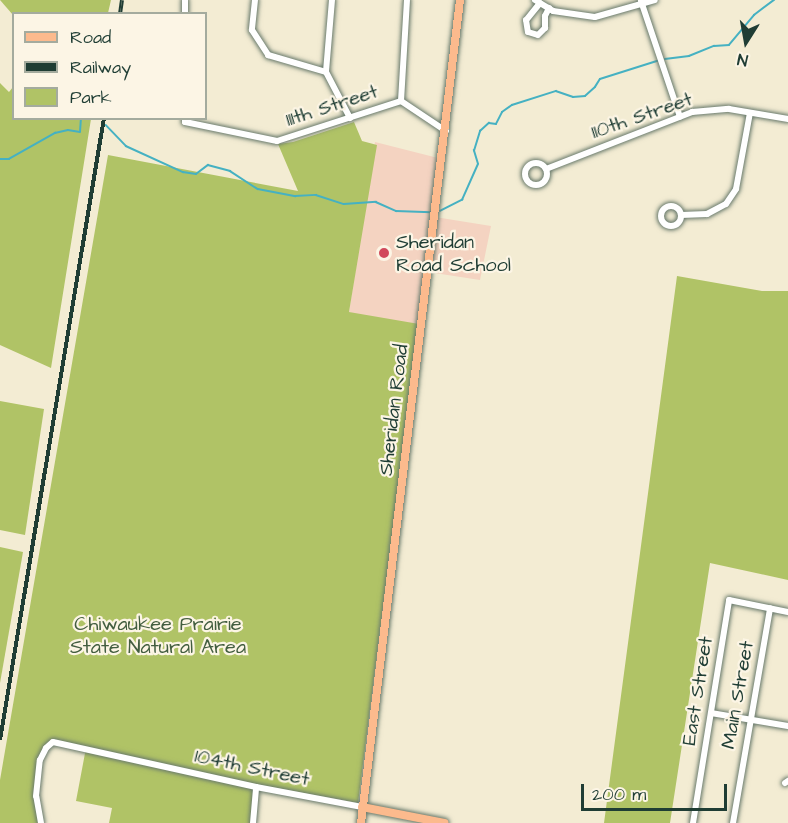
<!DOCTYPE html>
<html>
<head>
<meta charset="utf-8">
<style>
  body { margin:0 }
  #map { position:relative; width:788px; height:823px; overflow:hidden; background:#f3ecd3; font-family:"Architects Daughter",sans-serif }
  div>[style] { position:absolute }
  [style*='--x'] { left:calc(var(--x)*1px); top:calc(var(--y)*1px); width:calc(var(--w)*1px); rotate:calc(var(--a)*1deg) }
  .built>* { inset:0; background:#f4d3c1 }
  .green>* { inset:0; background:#b0c366 }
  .stream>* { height:1.5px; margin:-0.75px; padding:0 0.75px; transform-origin:0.75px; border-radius:0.75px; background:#45b1c2 }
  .roads { filter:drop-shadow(0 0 2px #697a6c) drop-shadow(0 0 2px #697a6c) }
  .minor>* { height:6px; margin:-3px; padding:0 3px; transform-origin:3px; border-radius:3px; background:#fff }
  .minor>.ring { margin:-3px; padding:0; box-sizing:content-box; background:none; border:6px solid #fff; border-radius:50% }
  .major>* { height:8px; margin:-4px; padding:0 4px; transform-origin:4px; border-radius:4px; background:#fcba8d }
  .rail>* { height:4px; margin-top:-2px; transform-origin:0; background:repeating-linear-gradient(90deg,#fcf5e5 0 4.5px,#1f3d34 0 9px); box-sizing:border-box; border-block:2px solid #1f3d34 }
  .dots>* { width:16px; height:16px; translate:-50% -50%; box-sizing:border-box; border:3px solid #fcf5e5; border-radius:50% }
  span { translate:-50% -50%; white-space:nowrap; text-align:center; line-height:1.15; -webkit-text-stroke:4.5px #fcf5e5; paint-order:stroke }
  .street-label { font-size:20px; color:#1f3d34 }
  .poi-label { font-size:20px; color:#1f3d34 }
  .left { translate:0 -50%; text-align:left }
  .park-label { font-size:20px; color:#435e40 }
  .legend { position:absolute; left:12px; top:12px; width:195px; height:108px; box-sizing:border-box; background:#fcf5e5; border:2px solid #a4ab9e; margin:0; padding:8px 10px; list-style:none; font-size:18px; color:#1f3d34 }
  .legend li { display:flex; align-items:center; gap:12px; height:30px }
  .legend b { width:30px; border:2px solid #a4ab9e }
  .north { position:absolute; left:716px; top:12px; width:60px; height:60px; -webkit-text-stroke:4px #fcf5e5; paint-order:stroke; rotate:191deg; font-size:16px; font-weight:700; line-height:24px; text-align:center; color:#1f3d34 }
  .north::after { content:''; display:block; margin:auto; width:21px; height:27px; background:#1f3d34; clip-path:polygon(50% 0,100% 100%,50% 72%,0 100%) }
  .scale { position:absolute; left:581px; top:784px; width:146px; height:27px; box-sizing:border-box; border:3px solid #1f3d34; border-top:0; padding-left:8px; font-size:18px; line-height:21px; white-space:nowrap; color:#1f3d34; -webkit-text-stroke:4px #fcf5e5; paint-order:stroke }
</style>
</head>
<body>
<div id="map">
  <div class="built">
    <div style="clip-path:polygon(375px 142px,442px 159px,435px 217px,491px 226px,480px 280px,428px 272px,420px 338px,349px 312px)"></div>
  </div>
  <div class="green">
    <div style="clip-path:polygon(0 0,111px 0,108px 13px,13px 15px)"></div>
    <div style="clip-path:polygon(0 83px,9px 92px,13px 87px,14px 118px,91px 119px,51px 368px,0 345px)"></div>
    <div style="clip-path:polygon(354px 122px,362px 141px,377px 145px,349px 312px,419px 324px,358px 803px,254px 784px,251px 823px,109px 823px,112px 808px,76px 801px,86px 748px,60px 742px,44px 747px,34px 799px,39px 823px,0 823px,0 780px,108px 155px,298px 191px,278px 144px,293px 142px)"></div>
    <div style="clip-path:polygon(677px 276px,762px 291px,788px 291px,788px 580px,710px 563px,670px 823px,604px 823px)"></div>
    <div style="clip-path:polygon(0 401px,44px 409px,25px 535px,0 530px)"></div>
    <div style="clip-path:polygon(0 547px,23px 552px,0 683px)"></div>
  </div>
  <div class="stream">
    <div style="--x:665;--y:59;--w:24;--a:-7"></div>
    <div style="--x:689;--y:56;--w:27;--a:-22"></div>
    <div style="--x:714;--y:46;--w:15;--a:-4"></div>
    <div style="--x:729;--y:45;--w:39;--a:-50"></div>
    <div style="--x:754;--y:15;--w:25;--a:-37"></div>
    <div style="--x:106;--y:125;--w:29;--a:46"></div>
    <div style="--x:126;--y:146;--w:63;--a:24.5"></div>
    <div style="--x:183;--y:172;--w:13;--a:9"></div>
    <div style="--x:196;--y:174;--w:15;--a:-37"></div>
    <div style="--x:208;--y:165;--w:23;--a:15"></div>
    <div style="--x:230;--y:171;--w:33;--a:33"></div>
    <div style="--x:258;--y:189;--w:38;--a:11"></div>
    <div style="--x:295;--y:196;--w:21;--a:-3"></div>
    <div style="--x:316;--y:195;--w:29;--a:18"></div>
    <div style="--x:344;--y:204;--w:32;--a:-4"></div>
    <div style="--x:376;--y:202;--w:22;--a:24"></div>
    <div style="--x:396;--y:211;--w:35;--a:2"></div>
    <div style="--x:0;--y:159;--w:9;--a:0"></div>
    <div style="--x:9;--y:159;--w:53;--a:-29.5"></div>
    <div style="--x:55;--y:133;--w:13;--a:-13"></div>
    <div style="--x:68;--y:130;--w:12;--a:9"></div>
    <div style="--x:80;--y:132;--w:14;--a:-86"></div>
    <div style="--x:440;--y:211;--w:25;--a:-27"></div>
    <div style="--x:462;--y:200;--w:39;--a:-66"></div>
    <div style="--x:478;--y:164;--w:14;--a:-107"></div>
    <div style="--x:474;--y:151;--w:21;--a:-73"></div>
    <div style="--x:480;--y:131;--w:12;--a:-42"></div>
    <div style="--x:489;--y:123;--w:7;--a:8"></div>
    <div style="--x:496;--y:124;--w:13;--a:-63"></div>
    <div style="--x:502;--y:112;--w:12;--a:-35"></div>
    <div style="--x:512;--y:105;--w:46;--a:-17.7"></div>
    <div style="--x:556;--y:91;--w:18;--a:19"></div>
    <div style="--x:573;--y:97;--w:12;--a:-5"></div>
    <div style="--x:585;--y:96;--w:13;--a:-42"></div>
    <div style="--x:595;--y:87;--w:9;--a:-58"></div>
    <div style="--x:600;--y:79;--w:60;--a:-17.5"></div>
  </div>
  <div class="roads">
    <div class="minor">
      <div style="--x:185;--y:0;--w:14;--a:90"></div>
      <div style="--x:255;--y:0;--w:30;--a:96"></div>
      <div style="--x:252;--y:30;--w:30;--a:57"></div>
      <div style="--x:268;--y:55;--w:60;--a:16.3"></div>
      <div style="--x:332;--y:0;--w:72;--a:94.8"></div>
      <div style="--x:326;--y:72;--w:52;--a:62.4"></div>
      <div style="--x:535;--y:0;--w:21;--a:31"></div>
      <div style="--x:553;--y:11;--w:42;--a:8.1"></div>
      <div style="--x:595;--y:17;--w:62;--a:-15.8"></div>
      <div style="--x:641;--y:1;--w:122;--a:71.4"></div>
      <div style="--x:540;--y:3;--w:22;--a:129"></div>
      <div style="--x:526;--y:20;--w:12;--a:81"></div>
      <div style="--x:528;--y:32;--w:10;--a:17"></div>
      <div style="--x:538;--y:35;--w:10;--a:-45"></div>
      <div style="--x:545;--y:28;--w:12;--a:-90"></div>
      <div style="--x:545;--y:16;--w:9;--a:-63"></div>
      <div style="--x:401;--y:101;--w:101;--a:-86.6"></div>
      <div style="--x:185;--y:118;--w:4;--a:90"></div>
      <div style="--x:185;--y:122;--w:94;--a:11.7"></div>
      <div style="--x:277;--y:141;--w:130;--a:-17.9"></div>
      <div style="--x:401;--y:101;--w:54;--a:33.7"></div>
      <div class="ring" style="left:525px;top:163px;width:16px;height:16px"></div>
      <div style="--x:546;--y:169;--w:157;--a:-21.3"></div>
      <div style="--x:692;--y:112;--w:37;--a:-5"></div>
      <div style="--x:729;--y:109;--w:60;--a:9.6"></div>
      <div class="ring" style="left:661px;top:206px;width:14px;height:14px"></div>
      <div style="--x:681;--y:215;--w:26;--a:-2"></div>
      <div style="--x:707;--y:214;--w:21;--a:-28"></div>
      <div style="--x:726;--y:204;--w:18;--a:-56"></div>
      <div style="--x:736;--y:189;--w:77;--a:-79.6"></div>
      <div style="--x:711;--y:713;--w:78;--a:9.6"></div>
      <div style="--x:785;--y:783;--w:4;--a:-34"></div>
      <div style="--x:41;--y:823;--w:27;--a:-100"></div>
      <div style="--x:36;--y:796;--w:36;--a:-84"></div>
      <div style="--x:40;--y:760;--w:13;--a:-63"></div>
      <div style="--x:46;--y:748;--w:9;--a:-41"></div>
      <div style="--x:53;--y:742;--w:208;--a:12.5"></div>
      <div style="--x:256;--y:787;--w:108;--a:10.7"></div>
      <div style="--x:253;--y:823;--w:36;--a:-85"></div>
      <div style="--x:693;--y:823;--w:226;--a:-80.8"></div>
      <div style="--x:729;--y:600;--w:60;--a:11.5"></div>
      <div style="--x:733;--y:823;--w:218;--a:-80.2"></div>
    </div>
    <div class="major">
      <div style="--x:362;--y:807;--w:84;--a:11"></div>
      <div style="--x:361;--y:823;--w:829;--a:-83.14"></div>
    </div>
  </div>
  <div class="rail">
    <div style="--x:120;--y:14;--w:14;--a:-82"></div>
    <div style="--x:0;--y:740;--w:631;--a:-80.51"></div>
  </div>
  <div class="dots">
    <div style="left:384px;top:253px;background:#d1495b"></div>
  </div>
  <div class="street-label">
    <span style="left:332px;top:106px;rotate:-18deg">111th Street</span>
    <span style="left:642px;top:116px;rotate:-19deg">110th Street</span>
    <span style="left:394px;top:410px;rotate:-83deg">Sheridan Road</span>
    <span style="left:698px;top:691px;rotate:-81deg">East Street</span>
    <span style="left:738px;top:695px;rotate:-80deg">Main Street</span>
    <span style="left:252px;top:768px;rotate:12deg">104th Street</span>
  </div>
  <div class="poi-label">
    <span class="left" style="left:396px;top:254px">Sheridan<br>Road School</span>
  </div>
  <div class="park-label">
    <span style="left:158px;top:636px">Chiwaukee Prairie<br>State Natural Area</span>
  </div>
  <ul class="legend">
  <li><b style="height:8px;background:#fcba8d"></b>Road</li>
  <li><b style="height:8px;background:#1f3d34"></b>Railway</li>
  <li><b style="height:16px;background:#b0c366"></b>Park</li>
  </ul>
  <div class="north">N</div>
  <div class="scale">200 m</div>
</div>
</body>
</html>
